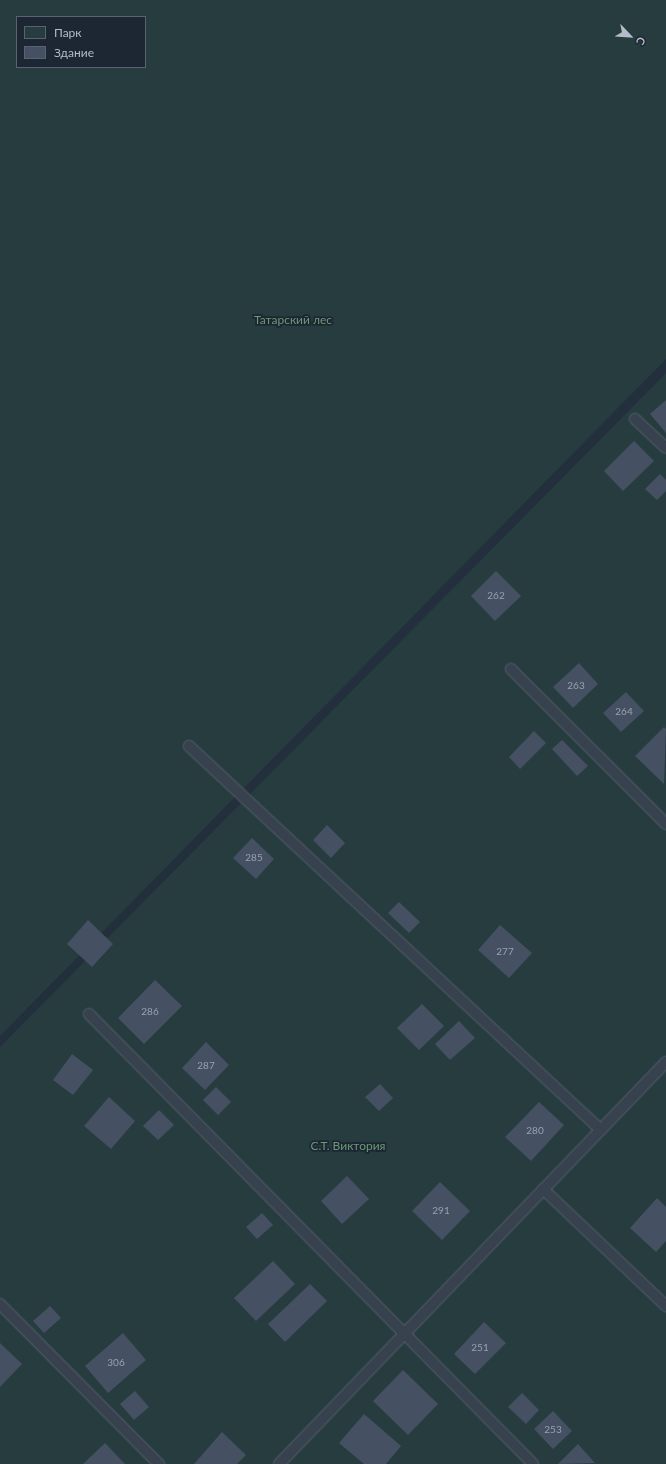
<!DOCTYPE html>
<html>
<head>
<meta charset="utf-8">
<style>
  body { margin:0 }
  #map { position:relative; width:666px; height:1464px; overflow:hidden; background:#242f3e; font-family:Lato,sans-serif }
  div>[style] { position:absolute }
  [style*='--x'] { left:calc(var(--x)*1px); top:calc(var(--y)*1px); width:calc(var(--w)*1px); rotate:calc(var(--a)*1deg) }
  .green>* { inset:0; background:#263c3f }
  .building>* { inset:0; background:#455162 }
  .roads { filter:drop-shadow(0 0 1px #565f6c) drop-shadow(0 0 1px #565f6c) }
  .lane>* { height:10px; margin:-5px; padding:0 5px; transform-origin:5px; border-radius:5px; background:#38414e }
  span { translate:-50% -50%; white-space:nowrap; text-align:center; line-height:1.15; -webkit-text-stroke:3.5px #1d2633; paint-order:stroke }
  .number-label { font-size:10px; color:#98a1af }
  .number-label span { -webkit-text-stroke-width:0 }
  .park-label { font-size:12px; color:#6b9a76 }
  .legend { position:absolute; left:16px; top:16px; width:130px; height:52px; box-sizing:border-box; background:#1d2633; border:1px solid #59626f; margin:0; padding:5px 7px; list-style:none; font-size:12px; color:#b4bcc9 }
  .legend li { display:flex; align-items:center; gap:8px; height:20px }
  .legend b { width:20px; border:1px solid #59626f }
  .north { position:absolute; left:610px; top:16px; width:40px; height:40px; -webkit-text-stroke:3px #1d2633; paint-order:stroke; rotate:115deg; font-size:11px; font-weight:700; line-height:16px; text-align:center; color:#b4bcc9 }
  .north::after { content:''; display:block; margin:auto; width:14px; height:18px; background:#b4bcc9; clip-path:polygon(50% 0,100% 100%,50% 72%,0 100%) }
</style>
</head>
<body>
<div id="map">
  <div class="green">
    <div style="clip-path:polygon(evenodd,0 0,666px 0,666px 359px,0 1036px,0 0,17px 17px,145px 17px,145px 67px,17px 67px,17px 17px)"></div>
    <div style="clip-path:polygon(666px 373px,666px 1464px,0 1464px,0 1047px)"></div>
  </div>
  <div class="building">
    <div style="clip-path:polygon(666px 400px,666px 433px,650px 414px)"></div>
    <div style="clip-path:polygon(634px 441px,654px 461px,623px 491px,604px 471px)"></div>
    <div style="clip-path:polygon(660px 474px,666px 480px,666px 491px,657px 500px,645px 489px)"></div>
    <div style="clip-path:polygon(496px 571px,521px 596px,495px 621px,471px 596px)"></div>
    <div style="clip-path:polygon(579px 663px,598px 684px,573px 708px,553px 687px)"></div>
    <div style="clip-path:polygon(626px 692px,644px 711px,621px 732px,603px 713px)"></div>
    <div style="clip-path:polygon(664px 727px,666px 729px,664px 784px,635px 756px)"></div>
    <div style="clip-path:polygon(534px 731px,546px 743px,520px 769px,509px 757px)"></div>
    <div style="clip-path:polygon(562px 740px,588px 766px,577px 776px,552px 749px)"></div>
    <div style="clip-path:polygon(327px 825px,345px 843px,331px 858px,313px 840px)"></div>
    <div style="clip-path:polygon(252px 838px,274px 859px,256px 879px,233px 858px)"></div>
    <div style="clip-path:polygon(399px 902px,420px 922px,409px 933px,388px 913px)"></div>
    <div style="clip-path:polygon(88px 920px,113px 944px,92px 967px,67px 944px)"></div>
    <div style="clip-path:polygon(500px 925px,532px 953px,509px 978px,478px 950px)"></div>
    <div style="clip-path:polygon(155px 980px,182px 1006px,144px 1044px,118px 1018px)"></div>
    <div style="clip-path:polygon(422px 1004px,444px 1026px,419px 1050px,397px 1028px)"></div>
    <div style="clip-path:polygon(459px 1021px,475px 1038px,450px 1060px,435px 1044px)"></div>
    <div style="clip-path:polygon(206px 1042px,229px 1065px,205px 1090px,182px 1068px)"></div>
    <div style="clip-path:polygon(72px 1054px,93px 1070px,73px 1095px,53px 1080px)"></div>
    <div style="clip-path:polygon(380px 1084px,393px 1098px,379px 1111px,365px 1097px)"></div>
    <div style="clip-path:polygon(216px 1087px,231px 1102px,218px 1115px,203px 1100px)"></div>
    <div style="clip-path:polygon(109px 1097px,135px 1121px,111px 1149px,84px 1126px)"></div>
    <div style="clip-path:polygon(539px 1102px,564px 1125px,531px 1161px,505px 1137px)"></div>
    <div style="clip-path:polygon(159px 1110px,174px 1125px,158px 1140px,143px 1126px)"></div>
    <div style="clip-path:polygon(347px 1176px,369px 1199px,342px 1224px,321px 1201px)"></div>
    <div style="clip-path:polygon(440px 1182px,470px 1211px,442px 1240px,412px 1211px)"></div>
    <div style="clip-path:polygon(657px 1198px,666px 1207px,666px 1241px,656px 1252px,630px 1228px)"></div>
    <div style="clip-path:polygon(262px 1213px,273px 1225px,257px 1239px,246px 1227px)"></div>
    <div style="clip-path:polygon(273px 1261px,295px 1284px,256px 1321px,234px 1298px)"></div>
    <div style="clip-path:polygon(310px 1284px,327px 1301px,285px 1342px,268px 1324px)"></div>
    <div style="clip-path:polygon(50px 1306px,61px 1318px,44px 1333px,33px 1321px)"></div>
    <div style="clip-path:polygon(484px 1322px,506px 1343px,475px 1374px,454px 1354px)"></div>
    <div style="clip-path:polygon(123px 1333px,146px 1360px,108px 1393px,85px 1366px)"></div>
    <div style="clip-path:polygon(0 1343px,22px 1364px,0 1387px)"></div>
    <div style="clip-path:polygon(403px 1370px,438px 1404px,408px 1435px,373px 1401px)"></div>
    <div style="clip-path:polygon(135px 1391px,149px 1407px,134px 1420px,120px 1404px)"></div>
    <div style="clip-path:polygon(522px 1393px,539px 1410px,526px 1424px,508px 1407px)"></div>
    <div style="clip-path:polygon(553px 1411px,572px 1431px,553px 1449px,534px 1429px)"></div>
    <div style="clip-path:polygon(364px 1414px,401px 1446px,386px 1464px,364px 1464px,339px 1443px)"></div>
    <div style="clip-path:polygon(222px 1432px,246px 1455px,237px 1464px,194px 1464px)"></div>
    <div style="clip-path:polygon(105px 1443px,125px 1464px,83px 1464px)"></div>
    <div style="clip-path:polygon(578px 1444px,595px 1463px,558px 1464px)"></div>
  </div>
  <div class="roads">
    <div class="lane">
      <div style="--x:635;--y:419;--w:42;--a:43.1"></div>
      <div style="--x:511;--y:669;--w:219;--a:45"></div>
      <div style="--x:189;--y:746;--w:563;--a:42.99"></div>
      <div style="--x:89;--y:1014;--w:632;--a:45.38"></div>
      <div style="--x:543;--y:1189;--w:170;--a:43.6"></div>
      <div style="--x:0;--y:1304;--w:226;--a:45.2"></div>
      <div style="--x:279;--y:1464;--w:558;--a:-46.09"></div>
    </div>
  </div>
  <div class="number-label">
    <span style="left:496px;top:596px">262</span>
    <span style="left:576px;top:686px">263</span>
    <span style="left:624px;top:712px">264</span>
    <span style="left:254px;top:858px">285</span>
    <span style="left:505px;top:952px">277</span>
    <span style="left:150px;top:1012px">286</span>
    <span style="left:206px;top:1066px">287</span>
    <span style="left:535px;top:1131px">280</span>
    <span style="left:441px;top:1211px">291</span>
    <span style="left:480px;top:1348px">251</span>
    <span style="left:116px;top:1363px">306</span>
    <span style="left:553px;top:1430px">253</span>
  </div>
  <div class="park-label">
    <span style="left:293px;top:320px">Татарский лес</span>
    <span style="left:348px;top:1146px">С.Т. Виктория</span>
  </div>
  <ul class="legend">
  <li><b style="height:11px;background:#263c3f"></b>Парк</li>
  <li><b style="height:11px;background:#455162"></b>Здание</li>
  </ul>
  <div class="north">С</div>
</div>
</body>
</html>
